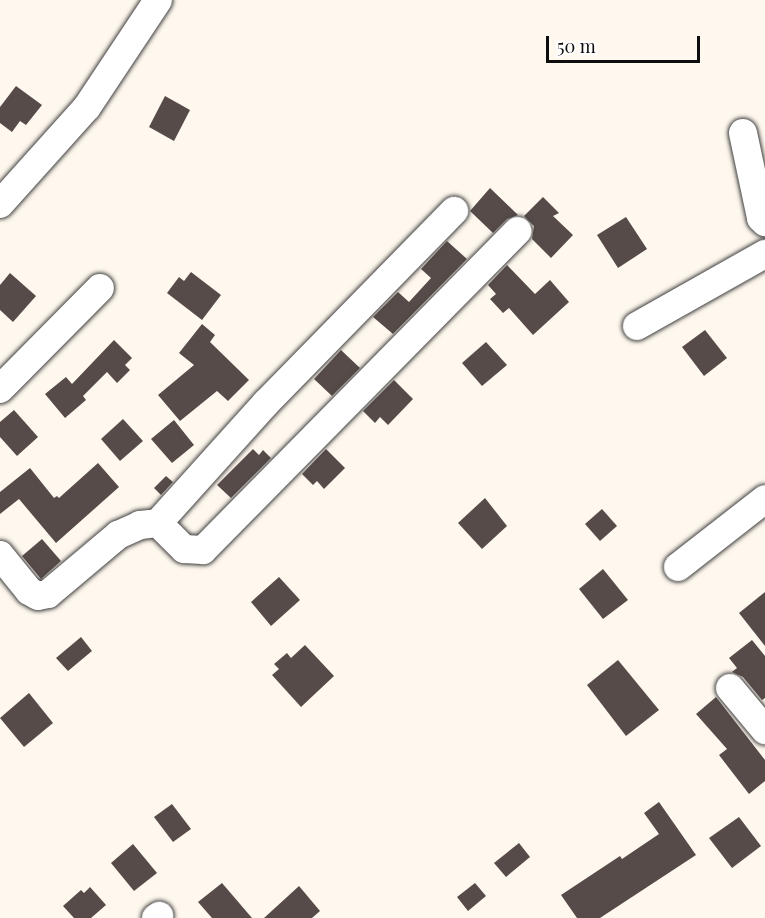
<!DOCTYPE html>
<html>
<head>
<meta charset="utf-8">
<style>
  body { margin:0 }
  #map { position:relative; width:765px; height:918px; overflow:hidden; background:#fff8ee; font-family:"Playfair Display",serif }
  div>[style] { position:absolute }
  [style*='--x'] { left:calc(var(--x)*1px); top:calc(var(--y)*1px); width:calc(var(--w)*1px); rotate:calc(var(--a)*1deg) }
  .building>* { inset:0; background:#574b49 }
  .roads { filter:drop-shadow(0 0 2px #404040) drop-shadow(0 0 2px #404040) }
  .minor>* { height:28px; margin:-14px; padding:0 14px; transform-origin:14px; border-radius:14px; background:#fff }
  span { translate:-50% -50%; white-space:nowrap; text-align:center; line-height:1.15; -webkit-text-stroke:6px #fff; paint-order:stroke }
  .scale { position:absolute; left:546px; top:36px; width:154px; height:27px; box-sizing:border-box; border:3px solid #0d0d0d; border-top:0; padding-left:8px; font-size:18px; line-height:21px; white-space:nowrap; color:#0d0d0d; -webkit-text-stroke:4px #fff; paint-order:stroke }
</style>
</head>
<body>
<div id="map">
  <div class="building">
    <div style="clip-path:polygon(16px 86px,42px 105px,26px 125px,20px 121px,12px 132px,0 123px,0 107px)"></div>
    <div style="clip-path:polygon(165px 96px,190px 110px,174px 141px,149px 127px)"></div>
    <div style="clip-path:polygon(490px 188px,518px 215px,507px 219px,493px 233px,470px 211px)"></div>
    <div style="clip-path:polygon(543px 197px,559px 213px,553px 216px,573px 235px,551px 258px,532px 239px,534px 226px,524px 216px)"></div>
    <div style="clip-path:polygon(626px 217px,647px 249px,618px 268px,597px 235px)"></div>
    <div style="clip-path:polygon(447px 241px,467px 259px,393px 334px,373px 317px,398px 292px,409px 302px,431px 278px,421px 269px)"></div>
    <div style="clip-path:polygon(507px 265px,535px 294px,550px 280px,569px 302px,533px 335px,509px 308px,503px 313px,490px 299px,496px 294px,488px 285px)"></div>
    <div style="clip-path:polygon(191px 272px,221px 295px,202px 320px,167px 293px,179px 277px,184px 281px)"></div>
    <div style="clip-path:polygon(10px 273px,36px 296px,13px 322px,0 310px,0 285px)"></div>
    <div style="clip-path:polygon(202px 324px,215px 335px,210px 342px,249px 380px,228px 401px,217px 391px,180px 421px,158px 395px,194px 365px,179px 353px)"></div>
    <div style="clip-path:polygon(705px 330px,727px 358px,704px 376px,682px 347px)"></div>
    <div style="clip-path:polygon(114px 340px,132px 358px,125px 365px,130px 370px,117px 383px,107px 372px,83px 396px,86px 400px,65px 418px,45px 394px,66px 377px,72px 384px)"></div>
    <div style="clip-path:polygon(486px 342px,507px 365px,482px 386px,462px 363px)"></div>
    <div style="clip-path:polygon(341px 350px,360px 368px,332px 396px,314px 379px)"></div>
    <div style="clip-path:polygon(394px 380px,413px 399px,388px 425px,380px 417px,375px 423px,363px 411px)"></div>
    <div style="clip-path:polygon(14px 410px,38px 437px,17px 456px,0 437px,0 422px)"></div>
    <div style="clip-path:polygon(123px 419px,143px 441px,120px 461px,101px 439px)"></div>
    <div style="clip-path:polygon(174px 420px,194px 445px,172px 463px,151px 439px)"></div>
    <div style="clip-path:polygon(253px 449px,259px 455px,263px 450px,271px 458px,231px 498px,217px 485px)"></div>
    <div style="clip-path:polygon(326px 449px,345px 468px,324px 489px,317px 481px,313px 485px,302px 474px)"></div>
    <div style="clip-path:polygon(98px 463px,119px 487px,56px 543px,19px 499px,0 514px,0 492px,30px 468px,54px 498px,57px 496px,59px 498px)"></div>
    <div style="clip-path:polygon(166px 476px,173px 482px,161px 495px,154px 488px)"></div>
    <div style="clip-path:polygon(485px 498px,507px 526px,482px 549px,458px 523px)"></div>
    <div style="clip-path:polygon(602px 509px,617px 526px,600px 541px,585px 524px)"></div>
    <div style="clip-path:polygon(42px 539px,61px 561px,41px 579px,22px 556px)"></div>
    <div style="clip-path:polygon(603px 569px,628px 600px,603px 619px,579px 589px)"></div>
    <div style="clip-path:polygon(279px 577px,300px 600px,271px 626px,251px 602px)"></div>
    <div style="clip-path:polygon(765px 592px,765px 646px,739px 613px)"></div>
    <div style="clip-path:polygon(81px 637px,92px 651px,68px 671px,56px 658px)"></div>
    <div style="clip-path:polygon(752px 640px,765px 656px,765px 698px,762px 700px,743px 677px,732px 672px,737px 668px,729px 658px)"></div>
    <div style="clip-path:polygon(305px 645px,334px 676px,301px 707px,272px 675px,279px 669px,274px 664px,287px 653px,291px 658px)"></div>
    <div style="clip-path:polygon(618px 660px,659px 710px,626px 736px,587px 685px)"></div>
    <div style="clip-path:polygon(29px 693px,53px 723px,24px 747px,0 718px)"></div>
    <div style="clip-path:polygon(716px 697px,765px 760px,765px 781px,749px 794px,719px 755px,727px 749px,696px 714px)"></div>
    <div style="clip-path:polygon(659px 802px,696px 855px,600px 918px,577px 918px,561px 895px,620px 856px,622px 859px,659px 834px,644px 813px)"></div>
    <div style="clip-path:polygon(172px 804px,191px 829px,173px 842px,154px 817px)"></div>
    <div style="clip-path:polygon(739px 817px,761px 846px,732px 868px,709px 838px)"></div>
    <div style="clip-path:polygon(519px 843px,530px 857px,506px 877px,494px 863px)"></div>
    <div style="clip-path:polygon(133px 844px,157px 873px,134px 891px,111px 863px)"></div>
    <div style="clip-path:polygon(222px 883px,252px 918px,212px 918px,198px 902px)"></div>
    <div style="clip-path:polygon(475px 883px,486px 896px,468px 911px,457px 897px)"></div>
    <div style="clip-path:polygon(299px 886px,320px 911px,312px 918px,264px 918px)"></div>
    <div style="clip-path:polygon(90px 887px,106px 905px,91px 918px,74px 918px,63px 906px,81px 890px,84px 893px)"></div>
  </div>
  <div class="roads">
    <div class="minor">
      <div style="--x:743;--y:133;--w:87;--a:78"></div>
      <div style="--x:761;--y:218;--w:6;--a:45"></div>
      <div style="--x:0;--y:204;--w:130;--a:-48.1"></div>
      <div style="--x:87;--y:107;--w:128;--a:-56.4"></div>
      <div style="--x:637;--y:326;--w:147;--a:-29.4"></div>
      <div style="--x:0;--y:389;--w:142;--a:-45.3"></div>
      <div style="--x:158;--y:523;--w:37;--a:45"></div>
      <div style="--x:184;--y:549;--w:19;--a:3"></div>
      <div style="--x:203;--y:550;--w:448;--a:-45.4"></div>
      <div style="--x:0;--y:555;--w:46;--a:51.1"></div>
      <div style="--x:29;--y:591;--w:10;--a:29"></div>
      <div style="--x:38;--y:596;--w:10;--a:-11"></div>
      <div style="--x:48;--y:594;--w:92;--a:-40.1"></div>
      <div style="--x:118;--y:535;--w:24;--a:-24"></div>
      <div style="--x:140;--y:525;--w:18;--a:-6"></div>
      <div style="--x:158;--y:523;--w:161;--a:-48"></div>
      <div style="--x:266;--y:403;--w:269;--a:-45.6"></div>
      <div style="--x:678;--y:567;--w:110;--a:-38"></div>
      <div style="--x:730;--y:688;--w:55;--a:50.2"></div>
      <div style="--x:156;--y:918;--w:4;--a:-34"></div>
    </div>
  </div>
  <div class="scale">50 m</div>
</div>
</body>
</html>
